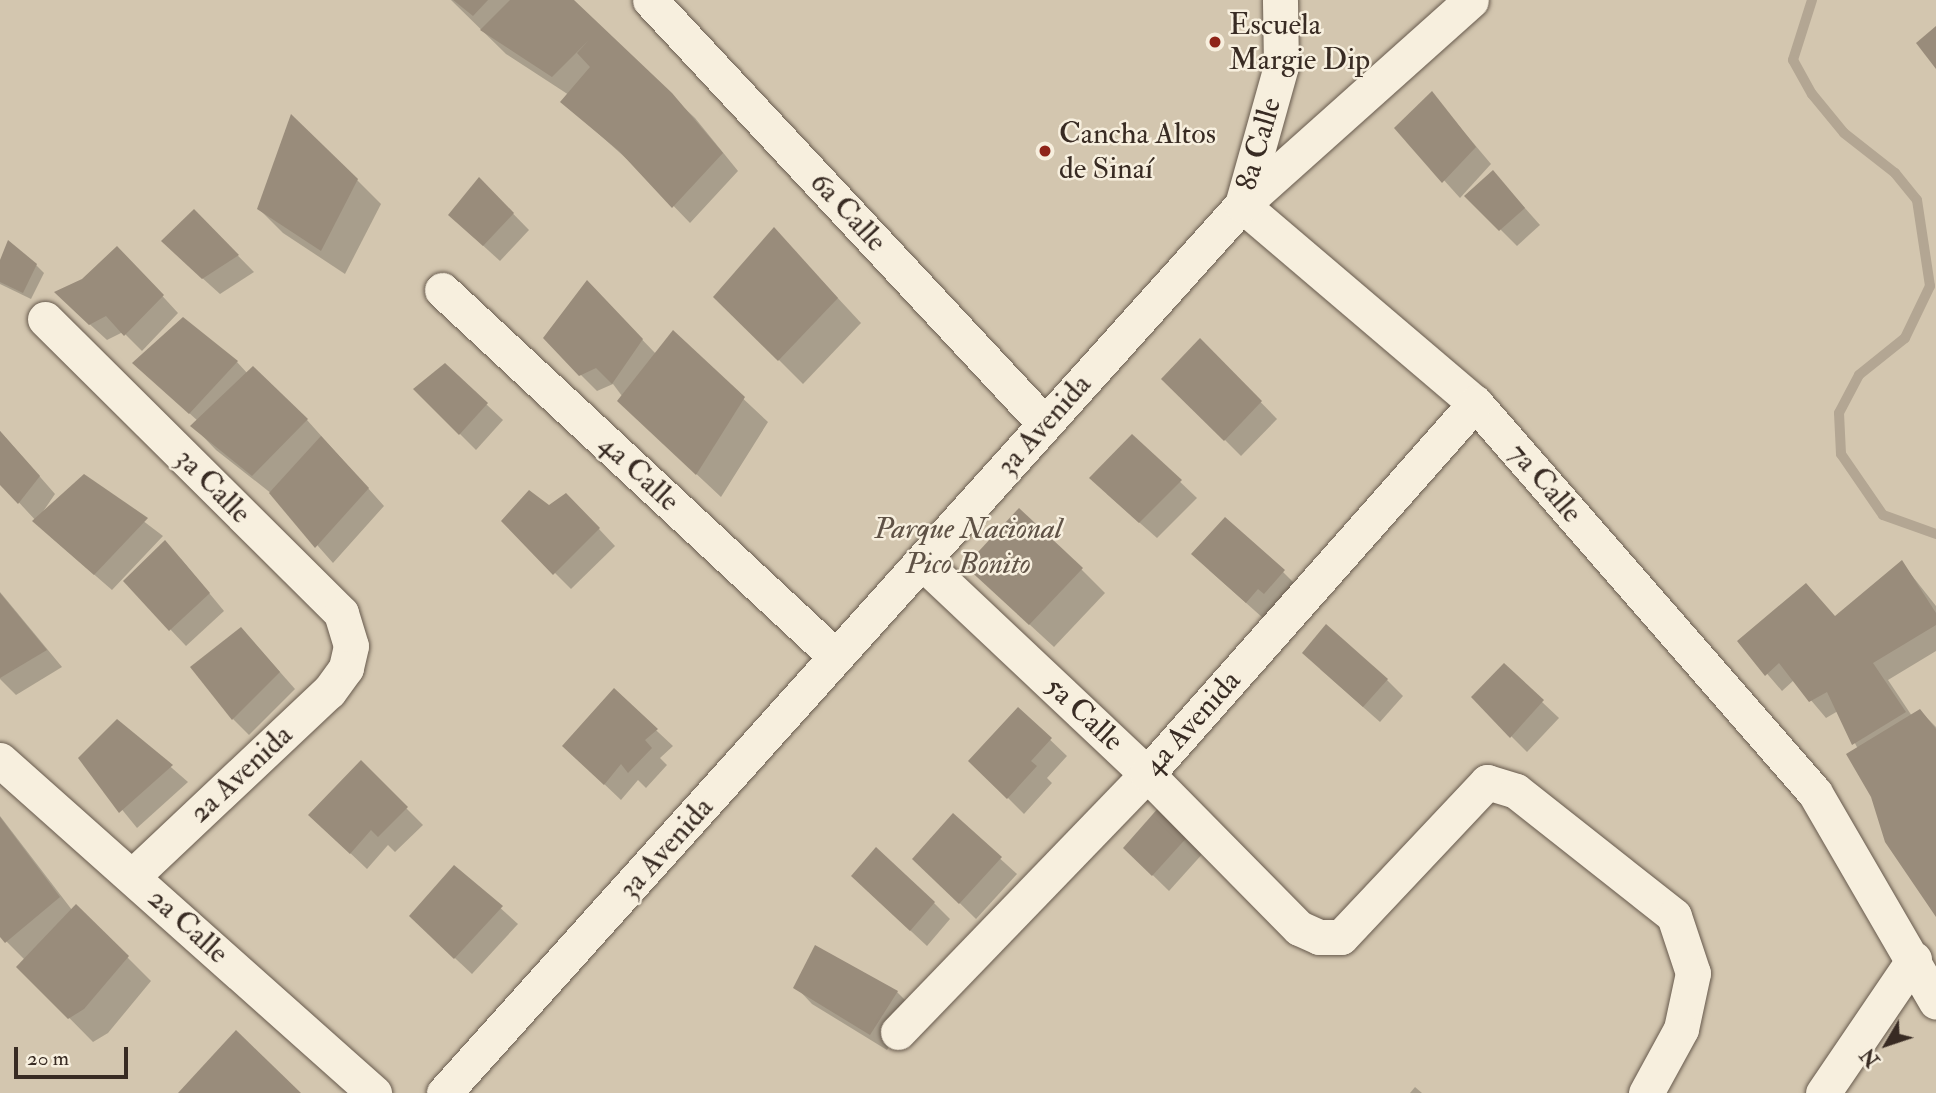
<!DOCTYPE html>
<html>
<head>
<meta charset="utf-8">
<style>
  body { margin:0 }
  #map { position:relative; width:1936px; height:1093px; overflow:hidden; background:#f3e6cc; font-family:"IM FELL Double Pica",serif }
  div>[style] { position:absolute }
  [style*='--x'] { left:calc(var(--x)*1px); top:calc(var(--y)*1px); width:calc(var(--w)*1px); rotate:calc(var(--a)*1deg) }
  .green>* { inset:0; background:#d3c6af }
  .shadow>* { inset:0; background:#0003 }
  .stream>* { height:10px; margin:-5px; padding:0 5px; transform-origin:5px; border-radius:5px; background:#b3a693 }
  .building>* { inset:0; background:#998c7b }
  .roads { filter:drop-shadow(0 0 2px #675a4d) drop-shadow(0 0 2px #675a4d) }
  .minor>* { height:35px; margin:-17.5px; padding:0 17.5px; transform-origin:17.5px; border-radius:17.5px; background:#f7efde }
  .dots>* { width:19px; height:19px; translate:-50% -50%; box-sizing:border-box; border:4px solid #f7efde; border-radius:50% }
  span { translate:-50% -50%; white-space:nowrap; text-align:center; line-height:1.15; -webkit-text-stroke:5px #f7efde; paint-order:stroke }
  .poi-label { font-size:30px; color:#382b23 }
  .left { translate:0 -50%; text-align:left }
  .street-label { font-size:30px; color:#382b23 }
  .park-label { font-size:30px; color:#5f5246; font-style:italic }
  .north { position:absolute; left:1852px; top:1009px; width:70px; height:70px; -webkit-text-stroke:5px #f7efde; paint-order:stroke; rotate:231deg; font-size:19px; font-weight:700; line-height:28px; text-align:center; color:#382b23 }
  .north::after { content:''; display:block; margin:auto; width:24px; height:32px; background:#382b23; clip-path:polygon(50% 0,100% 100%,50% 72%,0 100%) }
  .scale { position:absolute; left:14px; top:1047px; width:114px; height:32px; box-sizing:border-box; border:4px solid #382b23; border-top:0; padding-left:9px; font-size:21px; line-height:24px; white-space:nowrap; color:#382b23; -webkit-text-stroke:5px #f7efde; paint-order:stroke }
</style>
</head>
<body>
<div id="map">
  <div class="green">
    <div style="clip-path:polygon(0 0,1936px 0,1936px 1093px,0 1093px)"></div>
  </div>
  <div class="shadow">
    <div style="clip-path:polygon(451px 0,570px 0,695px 118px,738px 171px,690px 223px,638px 169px,563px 102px,569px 95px,506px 54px)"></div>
    <div style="clip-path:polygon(1432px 94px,1491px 164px,1460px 198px,1397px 128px)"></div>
    <div style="clip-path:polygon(1493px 172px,1540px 225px,1517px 246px,1467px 196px)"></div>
    <div style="clip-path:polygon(479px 179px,529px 230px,500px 261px,467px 231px)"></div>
    <div style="clip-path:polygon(357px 180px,381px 204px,345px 274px,283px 233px,259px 209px)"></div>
    <div style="clip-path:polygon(194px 211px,254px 272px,220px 294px,179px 257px)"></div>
    <div style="clip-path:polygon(797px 254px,861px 323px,803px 384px,716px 297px)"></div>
    <div style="clip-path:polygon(133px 264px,178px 313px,142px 351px,123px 332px,107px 340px,72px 308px)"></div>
    <div style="clip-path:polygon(0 265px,36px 265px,44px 273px,31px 299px,0 284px)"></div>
    <div style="clip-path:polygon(603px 299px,656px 354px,673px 333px,768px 422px,721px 497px,643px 424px,613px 384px,597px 391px,580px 374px)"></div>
    <div style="clip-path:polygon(1200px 340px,1277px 419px,1241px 456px,1164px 379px)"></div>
    <div style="clip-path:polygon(237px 362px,248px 374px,253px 368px,307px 420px,384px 506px,333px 563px,272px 494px,216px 450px,193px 426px,198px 421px,151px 379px)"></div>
    <div style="clip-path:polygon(416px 390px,486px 404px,503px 420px,476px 450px)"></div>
    <div style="clip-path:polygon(0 431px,55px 494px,40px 516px,84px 476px,163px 536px,112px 590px,51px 537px,0 482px)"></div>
    <div style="clip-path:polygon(1132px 436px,1197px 498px,1157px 538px,1107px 494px)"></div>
    <div style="clip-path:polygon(549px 507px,582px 511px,615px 546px,571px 589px,503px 521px)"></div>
    <div style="clip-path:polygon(181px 559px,224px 611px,186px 646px,170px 629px)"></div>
    <div style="clip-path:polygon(1902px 563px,1936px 606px,1936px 651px,1888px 680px,1912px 716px,1920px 711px,1936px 727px,1936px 914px,1887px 842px,1858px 749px,1838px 711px,1826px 718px,1794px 680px,1782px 691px,1739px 641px,1836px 618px)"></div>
    <div style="clip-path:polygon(1081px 569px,1105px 593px,1054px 647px,992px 590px)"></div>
    <div style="clip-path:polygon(1209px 570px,1283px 572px,1299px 588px,1263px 618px)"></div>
    <div style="clip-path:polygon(0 592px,62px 667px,16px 695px,0 679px)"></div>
    <div style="clip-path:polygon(257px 646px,295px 689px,249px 735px,233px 719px)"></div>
    <div style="clip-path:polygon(1504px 666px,1559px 718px,1527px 752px,1511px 736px)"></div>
    <div style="clip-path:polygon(1320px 669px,1387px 680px,1403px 696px,1380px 722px)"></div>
    <div style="clip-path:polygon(614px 691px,673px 746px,660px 758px,667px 765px,646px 788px,638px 780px,621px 800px,581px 762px)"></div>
    <div style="clip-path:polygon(1018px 709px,1067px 756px,1047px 778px,1052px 783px,1024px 814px,971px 761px)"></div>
    <div style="clip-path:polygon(118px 721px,188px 782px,137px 828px,81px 759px)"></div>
    <div style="clip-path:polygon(361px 763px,423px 825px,395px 852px,388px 845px,367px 869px,327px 831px)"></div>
    <div style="clip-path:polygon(0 816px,72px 910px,76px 906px,151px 981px,108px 1033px,93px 1042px,19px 967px,25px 960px,0 935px)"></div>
    <div style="clip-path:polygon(953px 816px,1017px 874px,976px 919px,931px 875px)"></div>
    <div style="clip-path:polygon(1188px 835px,1205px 851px,1169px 891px,1125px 848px)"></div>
    <div style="clip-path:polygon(455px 867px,518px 924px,472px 974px,427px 932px)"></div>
    <div style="clip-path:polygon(869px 892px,934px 903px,950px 919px,927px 946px)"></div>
    <div style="clip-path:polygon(796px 987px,897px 992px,913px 1008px,887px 1050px,812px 1004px)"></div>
    <div style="clip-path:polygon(236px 1033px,298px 1093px,180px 1093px)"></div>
    <div style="clip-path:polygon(1415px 1087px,1422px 1093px,1410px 1093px)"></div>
  </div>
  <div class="stream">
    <div style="--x:1812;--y:0;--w:63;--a:107.6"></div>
    <div style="--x:1793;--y:60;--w:39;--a:61"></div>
    <div style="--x:1812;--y:94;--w:50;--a:50.6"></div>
    <div style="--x:1844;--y:133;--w:65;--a:38.1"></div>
    <div style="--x:1895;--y:173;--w:35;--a:51"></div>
    <div style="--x:1917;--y:200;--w:87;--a:81.4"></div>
    <div style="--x:1930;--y:286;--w:58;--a:115.7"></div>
    <div style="--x:1905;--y:338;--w:59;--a:141.2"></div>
    <div style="--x:1859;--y:375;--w:43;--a:117.8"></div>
    <div style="--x:1839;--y:413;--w:41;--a:87.2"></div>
    <div style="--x:1841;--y:454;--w:74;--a:55.5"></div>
    <div style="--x:1883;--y:515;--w:56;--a:19.7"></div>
  </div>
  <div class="building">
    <div style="clip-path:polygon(453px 0,488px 0,473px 16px)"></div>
    <div style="clip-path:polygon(510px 0,574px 0,672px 93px,723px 153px,672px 208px,619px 151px,560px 102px,590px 67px,577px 53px,589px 40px,552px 77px,480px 30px)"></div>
    <div style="clip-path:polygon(1936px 26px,1936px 69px,1916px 43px)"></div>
    <div style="clip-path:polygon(1432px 91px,1476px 147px,1442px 183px,1394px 128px)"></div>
    <div style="clip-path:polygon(291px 114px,358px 179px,321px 251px,257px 209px)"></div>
    <div style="clip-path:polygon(1493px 170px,1525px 208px,1499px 231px,1464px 196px)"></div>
    <div style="clip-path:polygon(479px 177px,514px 213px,483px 246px,448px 215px)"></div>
    <div style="clip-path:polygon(194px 209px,239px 255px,202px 279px,161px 241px)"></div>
    <div style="clip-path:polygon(774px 227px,838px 298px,778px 361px,713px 297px)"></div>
    <div style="clip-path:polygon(8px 240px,37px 264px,23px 293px,0 282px,0 260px)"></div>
    <div style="clip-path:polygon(117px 246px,164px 295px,124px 336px,106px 316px,89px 325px,54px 292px,82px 279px)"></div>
    <div style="clip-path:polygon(587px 280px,643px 339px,612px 384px,596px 368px,579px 376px,543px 338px)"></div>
    <div style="clip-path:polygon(183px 317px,238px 361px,189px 414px,132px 363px)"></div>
    <div style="clip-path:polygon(673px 330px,745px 397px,696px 475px,617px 401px)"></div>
    <div style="clip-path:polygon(1200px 338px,1262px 401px,1224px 441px,1161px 379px)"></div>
    <div style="clip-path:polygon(445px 363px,488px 403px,459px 435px,413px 389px)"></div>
    <div style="clip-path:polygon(253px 366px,308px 419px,252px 476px,190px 426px)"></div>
    <div style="clip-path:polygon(0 431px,40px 476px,18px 504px,0 485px)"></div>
    <div style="clip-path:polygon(1132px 434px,1182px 480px,1139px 523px,1089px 478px)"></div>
    <div style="clip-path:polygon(321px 436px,369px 488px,315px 548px,269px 493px)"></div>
    <div style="clip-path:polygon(84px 474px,148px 518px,94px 575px,32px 521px)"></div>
    <div style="clip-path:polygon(529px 490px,549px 505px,566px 493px,600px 528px,553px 575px,501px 521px)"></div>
    <div style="clip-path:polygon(1019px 508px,1083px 568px,1029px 625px,965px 566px)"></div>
    <div style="clip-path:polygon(1225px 517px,1285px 570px,1264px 594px,1258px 589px,1246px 603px,1191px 554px)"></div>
    <div style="clip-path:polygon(165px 540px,210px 593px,169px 631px,123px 581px)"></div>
    <div style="clip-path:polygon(1902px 560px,1936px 613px,1936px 625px,1873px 663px,1906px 712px,1852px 745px,1827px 692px,1809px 702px,1779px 663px,1765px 676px,1737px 641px,1806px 583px,1835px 616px)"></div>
    <div style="clip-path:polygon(0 593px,47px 650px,0 678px)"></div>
    <div style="clip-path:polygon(1326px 624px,1388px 679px,1363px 707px,1302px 653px)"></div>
    <div style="clip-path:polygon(241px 627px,280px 672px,232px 720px,190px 667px)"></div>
    <div style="clip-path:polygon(1504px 663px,1544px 700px,1510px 738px,1471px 697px)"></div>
    <div style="clip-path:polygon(614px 688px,658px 729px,645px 740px,652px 748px,628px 773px,621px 764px,604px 785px,562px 746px)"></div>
    <div style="clip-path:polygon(1018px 707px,1052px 738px,1031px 761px,1037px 766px,1007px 799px,968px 761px)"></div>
    <div style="clip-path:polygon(1920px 709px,1936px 729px,1936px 917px,1885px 842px,1871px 797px,1846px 754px)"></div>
    <div style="clip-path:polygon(117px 719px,173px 765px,119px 813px,78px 758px)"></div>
    <div style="clip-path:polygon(361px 760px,408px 807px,378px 837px,371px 830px,350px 854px,308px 815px)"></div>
    <div style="clip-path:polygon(1160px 806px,1190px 834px,1152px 876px,1123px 848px)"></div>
    <div style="clip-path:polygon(953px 813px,1002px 857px,959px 904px,912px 859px)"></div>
    <div style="clip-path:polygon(0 817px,60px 897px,5px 943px,0 937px)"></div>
    <div style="clip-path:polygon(876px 847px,935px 902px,910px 931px,851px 876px)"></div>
    <div style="clip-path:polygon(454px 865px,503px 906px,454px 959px,409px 916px)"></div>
    <div style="clip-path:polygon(76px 904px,129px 956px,84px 1009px,68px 1019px,16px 967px)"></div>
    <div style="clip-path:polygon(815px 945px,898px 991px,870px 1035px,793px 988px)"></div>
    <div style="clip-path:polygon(236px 1030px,301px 1093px,178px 1093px)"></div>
  </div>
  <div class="roads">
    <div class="minor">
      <div style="--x:650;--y:0;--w:579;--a:47.03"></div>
      <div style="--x:1242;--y:205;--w:306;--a:40.4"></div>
      <div style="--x:1475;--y:403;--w:517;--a:48.92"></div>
      <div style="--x:1815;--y:793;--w:241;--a:59.9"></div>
      <div style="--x:1242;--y:205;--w:144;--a:-74.3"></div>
      <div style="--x:1281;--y:66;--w:66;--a:-90.9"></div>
      <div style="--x:442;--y:290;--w:537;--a:42.96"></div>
      <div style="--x:45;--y:319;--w:417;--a:44.8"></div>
      <div style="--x:341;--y:613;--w:34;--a:73"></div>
      <div style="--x:351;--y:646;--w:23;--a:103"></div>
      <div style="--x:346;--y:668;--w:29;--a:126"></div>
      <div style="--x:329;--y:691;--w:270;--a:136.7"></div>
      <div style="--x:922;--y:562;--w:309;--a:43.3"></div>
      <div style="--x:1147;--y:774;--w:216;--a:45.4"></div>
      <div style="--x:1299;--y:928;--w:22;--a:24"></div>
      <div style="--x:1319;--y:937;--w:22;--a:0"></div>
      <div style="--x:1341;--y:937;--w:213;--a:-46.7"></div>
      <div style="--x:1487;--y:782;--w:30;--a:17"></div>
      <div style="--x:1516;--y:791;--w:201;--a:38.3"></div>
      <div style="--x:1674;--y:916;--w:60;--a:71.6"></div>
      <div style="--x:1693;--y:973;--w:57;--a:102.1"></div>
      <div style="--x:1681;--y:1029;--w:73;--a:118.7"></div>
      <div style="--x:0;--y:760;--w:501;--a:41.68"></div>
      <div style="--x:898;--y:1032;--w:359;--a:-46"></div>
      <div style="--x:1147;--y:774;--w:495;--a:-48.5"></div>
      <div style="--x:444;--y:1093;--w:1194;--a:-48.06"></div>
      <div style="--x:1242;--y:205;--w:307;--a:-41.8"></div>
      <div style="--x:1823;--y:1093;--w:162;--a:-55.8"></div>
    </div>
  </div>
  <div class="dots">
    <div style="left:1215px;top:42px;background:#8f2418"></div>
    <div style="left:1045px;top:151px;background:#8f2418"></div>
  </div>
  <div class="poi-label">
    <span class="left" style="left:1229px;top:42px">Escuela<br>Margie Dip</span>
    <span class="left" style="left:1059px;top:151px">Cancha Altos<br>de Sinaí</span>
  </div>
  <div class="street-label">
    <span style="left:1259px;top:144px;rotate:-74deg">8a Calle</span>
    <span style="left:848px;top:212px;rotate:47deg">6a Calle</span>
    <span style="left:1044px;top:425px;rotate:-48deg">3a Avenida</span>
    <span style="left:639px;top:473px;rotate:43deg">4a Calle</span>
    <span style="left:1545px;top:483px;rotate:49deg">7a Calle</span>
    <span style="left:213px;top:486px;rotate:45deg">3a Calle</span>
    <span style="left:1084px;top:714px;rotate:43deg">5a Calle</span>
    <span style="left:1192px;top:723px;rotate:-48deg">4a Avenida</span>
    <span style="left:241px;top:774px;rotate:-43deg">2a Avenida</span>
    <span style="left:666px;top:848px;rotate:-48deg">3a Avenida</span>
    <span style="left:188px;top:926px;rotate:42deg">2a Calle</span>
  </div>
  <div class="park-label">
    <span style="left:968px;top:546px">Parque Nacional<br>Pico Bonito</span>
  </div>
  <div class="north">N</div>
  <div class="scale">20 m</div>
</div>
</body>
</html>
